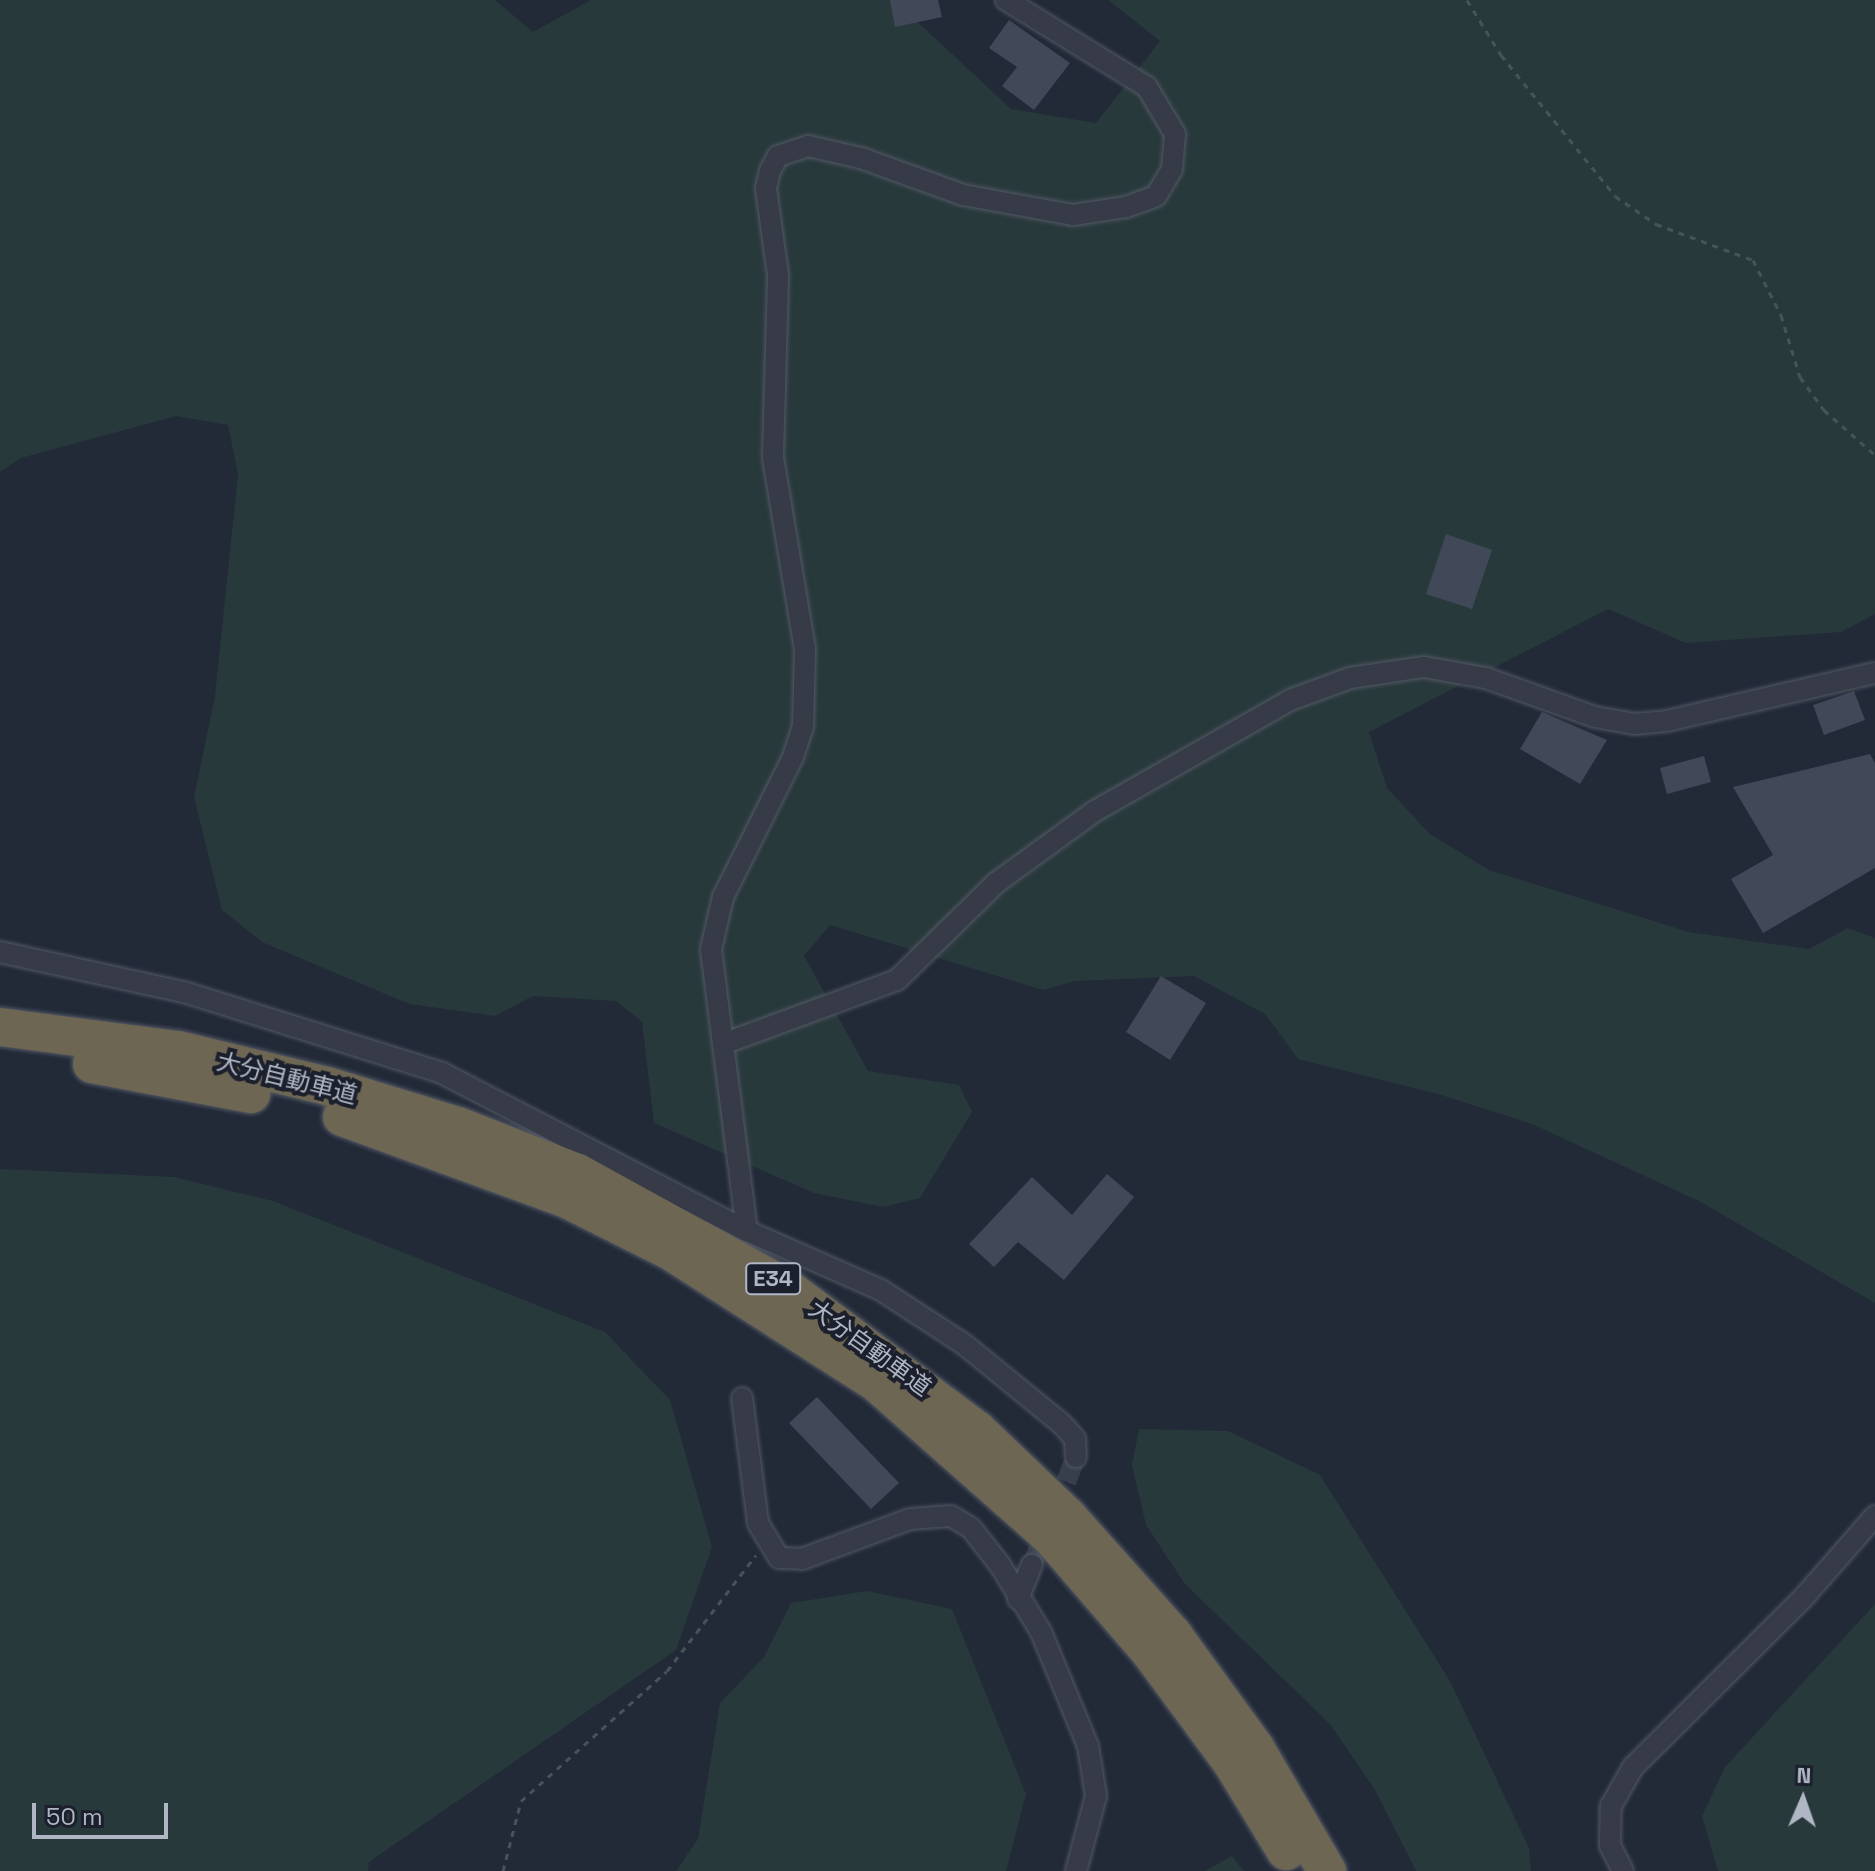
<!DOCTYPE html>
<html>
<head>
<meta charset="utf-8">
<style>
  body { margin:0 }
  #map { position:relative; width:1875px; height:1871px; overflow:hidden; background:#222937; font-family:"Space Grotesk","Noto Sans JP",sans-serif }
  div>[style] { position:absolute }
  [style*='--x'] { left:calc(var(--x)*1px); top:calc(var(--y)*1px); width:calc(var(--w)*1px); rotate:calc(var(--a)*1deg) }
  .green>* { inset:0; background:#28393c }
  .building>* { inset:0; background:#414858 }
  .minor-tunnel>* { height:20px; margin-top:-10px; transform-origin:0; background:repeating-linear-gradient(90deg,#373e4c 0 20px,transparent 0 30px) }
  .path>* { height:3px; margin-top:-1.5px; transform-origin:0; background:repeating-linear-gradient(90deg,#465459 0 6px,transparent 0 12px) }
  .roads { filter:drop-shadow(0 0 2px #535965) drop-shadow(0 0 2px #535965) }
  .minor>* { height:20px; margin:-10px; padding:0 10px; transform-origin:10px; border-radius:10px; background:#363b47 }
  .motorway>* { height:38px; margin:-19px; padding:0 19px; transform-origin:19px; border-radius:19px; background:#6d6653 }
  span { translate:-50% -50%; white-space:nowrap; text-align:center; line-height:1.15; -webkit-text-stroke:8px #1b202c; paint-order:stroke }
  .shield-label span { padding:2px 6px; background:#1b202c; border:2px solid; border-radius:6px; -webkit-text-stroke-width:0 }
  .shield-label { font-size:22px; color:#b0b6c4; font-weight:700 }
  .street-label { font-size:24px; color:#b0b6c4 }
  .north { position:absolute; left:1763px; top:1759px; width:80px; height:80px; -webkit-text-stroke:6px #1b202c; paint-order:stroke; rotate:2deg; font-size:22px; font-weight:700; line-height:32px; text-align:center; color:#b0b6c4 }
  .north::after { content:''; display:block; margin:auto; width:28px; height:36px; background:#b0b6c4; clip-path:polygon(50% 0,100% 100%,50% 72%,0 100%) }
  .scale { position:absolute; left:32px; top:1803px; width:136px; height:36px; box-sizing:border-box; border:4px solid #b0b6c4; border-top:0; padding-left:10px; font-size:24px; line-height:28px; white-space:nowrap; color:#b0b6c4; -webkit-text-stroke:6px #1b202c; paint-order:stroke }
</style>
</head>
<body>
<div id="map">
  <div class="green">
    <div style="clip-path:polygon(0 0,495px 0,533px 32px,591px 0,894px 0,1011px 109px,1096px 123px,1160px 41px,1108px 0,1875px 0,1875px 614px,1841px 632px,1686px 643px,1608px 609px,1369px 732px,1387px 788px,1430px 834px,1489px 870px,1689px 932px,1809px 949px,1848px 928px,1875px 938px,1875px 1303px,1699px 1201px,1532px 1124px,1438px 1094px,1298px 1059px,1265px 1014px,1194px 976px,1075px 981px,1043px 990px,830px 925px,804px 956px,868px 1071px,959px 1085px,972px 1112px,920px 1198px,883px 1207px,814px 1193px,654px 1123px,642px 1022px,616px 1001px,533px 996px,495px 1016px,409px 1004px,262px 942px,222px 910px,194px 797px,215px 696px,238px 474px,228px 425px,176px 416px,21px 458px,0 472px)"></div>
    <div style="clip-path:polygon(0 1169px,174px 1177px,273px 1201px,605px 1332px,670px 1400px,712px 1547px,676px 1650px,369px 1862px,368px 1871px,0 1871px)"></div>
    <div style="clip-path:polygon(1139px 1429px,1228px 1431px,1320px 1475px,1450px 1681px,1529px 1848px,1531px 1871px,1416px 1871px,1375px 1790px,1330px 1724px,1185px 1584px,1146px 1525px,1132px 1465px)"></div>
    <div style="clip-path:polygon(867px 1591px,952px 1609px,1026px 1794px,1006px 1871px,676px 1871px,698px 1839px,720px 1703px,764px 1657px,791px 1603px)"></div>
    <div style="clip-path:polygon(1875px 1604px,1875px 1871px,1718px 1871px,1702px 1816px,1725px 1767px)"></div>
    <div style="clip-path:polygon(1232px 1856px,1244px 1871px,1205px 1871px)"></div>
  </div>
  <div class="building">
    <div style="clip-path:polygon(890px 0,938px 0,942px 17px,895px 27px)"></div>
    <div style="clip-path:polygon(1009px 20px,1070px 63px,1034px 110px,1002px 86px,1017px 67px,989px 48px)"></div>
    <div style="clip-path:polygon(1446px 534px,1492px 550px,1472px 609px,1426px 594px)"></div>
    <div style="clip-path:polygon(1854px 691px,1865px 720px,1824px 735px,1813px 705px)"></div>
    <div style="clip-path:polygon(1542px 712px,1607px 740px,1580px 784px,1520px 749px)"></div>
    <div style="clip-path:polygon(1870px 754px,1875px 763px,1875px 868px,1763px 933px,1731px 879px,1773px 855px,1733px 787px)"></div>
    <div style="clip-path:polygon(1704px 756px,1711px 782px,1667px 794px,1660px 768px)"></div>
    <div style="clip-path:polygon(1161px 976px,1206px 1003px,1170px 1060px,1126px 1032px)"></div>
    <div style="clip-path:polygon(1107px 1174px,1134px 1197px,1064px 1280px,1018px 1242px,994px 1267px,969px 1244px,1032px 1177px,1072px 1215px)"></div>
    <div style="clip-path:polygon(817px 1397px,899px 1483px,871px 1509px,789px 1423px)"></div>
  </div>
  <div class="minor-tunnel">
    <div style="--x:1032;--y:1565;--w:117;--a:-67.8"></div>
  </div>
  <div class="path">
    <div style="--x:1467;--y:0;--w:65;--a:58.3"></div>
    <div style="--x:1501;--y:55;--w:181;--a:51"></div>
    <div style="--x:1615;--y:196;--w:50;--a:34.3"></div>
    <div style="--x:1656;--y:224;--w:103;--a:20.4"></div>
    <div style="--x:1753;--y:260;--w:62;--a:63"></div>
    <div style="--x:1781;--y:315;--w:65;--a:73"></div>
    <div style="--x:1800;--y:377;--w:41;--a:54"></div>
    <div style="--x:1824;--y:410;--w:68;--a:41.4"></div>
    <div style="--x:503;--y:1871;--w:72;--a:-75.6"></div>
    <div style="--x:521;--y:1801;--w:195;--a:-41.7"></div>
    <div style="--x:667;--y:1671;--w:146;--a:-52.5"></div>
  </div>
  <div class="roads">
    <div class="minor">
      <div style="--x:0;--y:952;--w:188;--a:12.3"></div>
      <div style="--x:184;--y:992;--w:270;--a:17.4"></div>
      <div style="--x:442;--y:1073;--w:343;--a:27.4"></div>
      <div style="--x:747;--y:1231;--w:146;--a:23.8"></div>
      <div style="--x:881;--y:1290;--w:100;--a:33.2"></div>
      <div style="--x:965;--y:1345;--w:125;--a:39.2"></div>
      <div style="--x:1062;--y:1424;--w:20;--a:49"></div>
      <div style="--x:1075;--y:1439;--w:18;--a:87"></div>
      <div style="--x:723;--y:1044;--w:185;--a:-20.2"></div>
      <div style="--x:897;--y:980;--w:139;--a:-44.4"></div>
      <div style="--x:996;--y:883;--w:122;--a:-36"></div>
      <div style="--x:1095;--y:811;--w:224;--a:-29.6"></div>
      <div style="--x:1290;--y:700;--w:64;--a:-20.1"></div>
      <div style="--x:1350;--y:678;--w:75;--a:-8.5"></div>
      <div style="--x:1424;--y:667;--w:63;--a:10.1"></div>
      <div style="--x:1486;--y:678;--w:116;--a:19.7"></div>
      <div style="--x:1595;--y:717;--w:40;--a:10"></div>
      <div style="--x:1634;--y:724;--w:33;--a:-5"></div>
      <div style="--x:1667;--y:721;--w:213;--a:-13"></div>
      <div style="--x:747;--y:1231;--w:284;--a:-97.3"></div>
      <div style="--x:711;--y:949;--w:53;--a:-77"></div>
      <div style="--x:723;--y:897;--w:157;--a:-63.4"></div>
      <div style="--x:793;--y:757;--w:32;--a:-72"></div>
      <div style="--x:803;--y:727;--w:78;--a:-88.5"></div>
      <div style="--x:805;--y:649;--w:195;--a:-99.5"></div>
      <div style="--x:773;--y:457;--w:182;--a:-88.4"></div>
      <div style="--x:778;--y:275;--w:88;--a:-97.9"></div>
      <div style="--x:766;--y:188;--w:17;--a:-77"></div>
      <div style="--x:770;--y:171;--w:17;--a:-62"></div>
      <div style="--x:778;--y:156;--w:32;--a:-18"></div>
      <div style="--x:808;--y:146;--w:54;--a:12.8"></div>
      <div style="--x:861;--y:158;--w:109;--a:19.9"></div>
      <div style="--x:963;--y:195;--w:112;--a:10.3"></div>
      <div style="--x:1073;--y:215;--w:54;--a:-8.6"></div>
      <div style="--x:1126;--y:207;--w:32;--a:-20"></div>
      <div style="--x:1156;--y:196;--w:31;--a:-59"></div>
      <div style="--x:1172;--y:169;--w:35;--a:-85"></div>
      <div style="--x:1175;--y:134;--w:55;--a:-120.8"></div>
      <div style="--x:1147;--y:87;--w:166;--a:-148.3"></div>
      <div style="--x:742;--y:1398;--w:126;--a:82.7"></div>
      <div style="--x:758;--y:1523;--w:41;--a:59"></div>
      <div style="--x:779;--y:1558;--w:23;--a:2"></div>
      <div style="--x:802;--y:1559;--w:115;--a:-20.3"></div>
      <div style="--x:910;--y:1519;--w:41;--a:-4.2"></div>
      <div style="--x:951;--y:1516;--w:23;--a:31"></div>
      <div style="--x:971;--y:1528;--w:47;--a:51.9"></div>
      <div style="--x:1000;--y:1565;--w:79;--a:58.5"></div>
      <div style="--x:1041;--y:1632;--w:123;--a:67.6"></div>
      <div style="--x:1088;--y:1746;--w:51;--a:80.9"></div>
      <div style="--x:1096;--y:1796;--w:78;--a:104.9"></div>
      <div style="--x:1018;--y:1599;--w:37;--a:-68"></div>
      <div style="--x:1623;--y:1871;--w:29;--a:-117"></div>
      <div style="--x:1610;--y:1845;--w:39;--a:-89"></div>
      <div style="--x:1611;--y:1806;--w:45;--a:-60.6"></div>
      <div style="--x:1633;--y:1767;--w:241;--a:-44.8"></div>
      <div style="--x:1804;--y:1597;--w:108;--a:-48.8"></div>
    </div>
    <div class="motorway">
      <div style="--x:0;--y:1027;--w:179;--a:7.4"></div>
      <div style="--x:178;--y:1050;--w:153;--a:13.6"></div>
      <div style="--x:327;--y:1086;--w:137;--a:17"></div>
      <div style="--x:458;--y:1126;--w:129;--a:21.4"></div>
      <div style="--x:578;--y:1173;--w:239;--a:28.8"></div>
      <div style="--x:787;--y:1288;--w:237;--a:36.8"></div>
      <div style="--x:977;--y:1430;--w:126;--a:43.7"></div>
      <div style="--x:1068;--y:1517;--w:158;--a:48.3"></div>
      <div style="--x:1173;--y:1635;--w:140;--a:54"></div>
      <div style="--x:1255;--y:1748;--w:143;--a:59.7"></div>
      <div style="--x:92;--y:1064;--w:162;--a:10.7"></div>
      <div style="--x:342;--y:1117;--w:237;--a:20"></div>
      <div style="--x:565;--y:1198;--w:116;--a:26.6"></div>
      <div style="--x:669;--y:1250;--w:247;--a:32.6"></div>
      <div style="--x:877;--y:1383;--w:232;--a:41.5"></div>
      <div style="--x:1051;--y:1537;--w:153;--a:49.2"></div>
      <div style="--x:1151;--y:1653;--w:138;--a:53.5"></div>
      <div style="--x:1233;--y:1764;--w:102;--a:58.7"></div>
    </div>
  </div>
  <div class="shield-label">
    <span style="left:773px;top:1279px">E34</span>
  </div>
  <div class="street-label">
    <span style="left:287px;top:1078px;rotate:14deg">大分自動車道</span>
    <span style="left:870px;top:1348px;rotate:36deg">大分自動車道</span>
  </div>
  <div class="north">N</div>
  <div class="scale">50 m</div>
</div>
</body>
</html>
